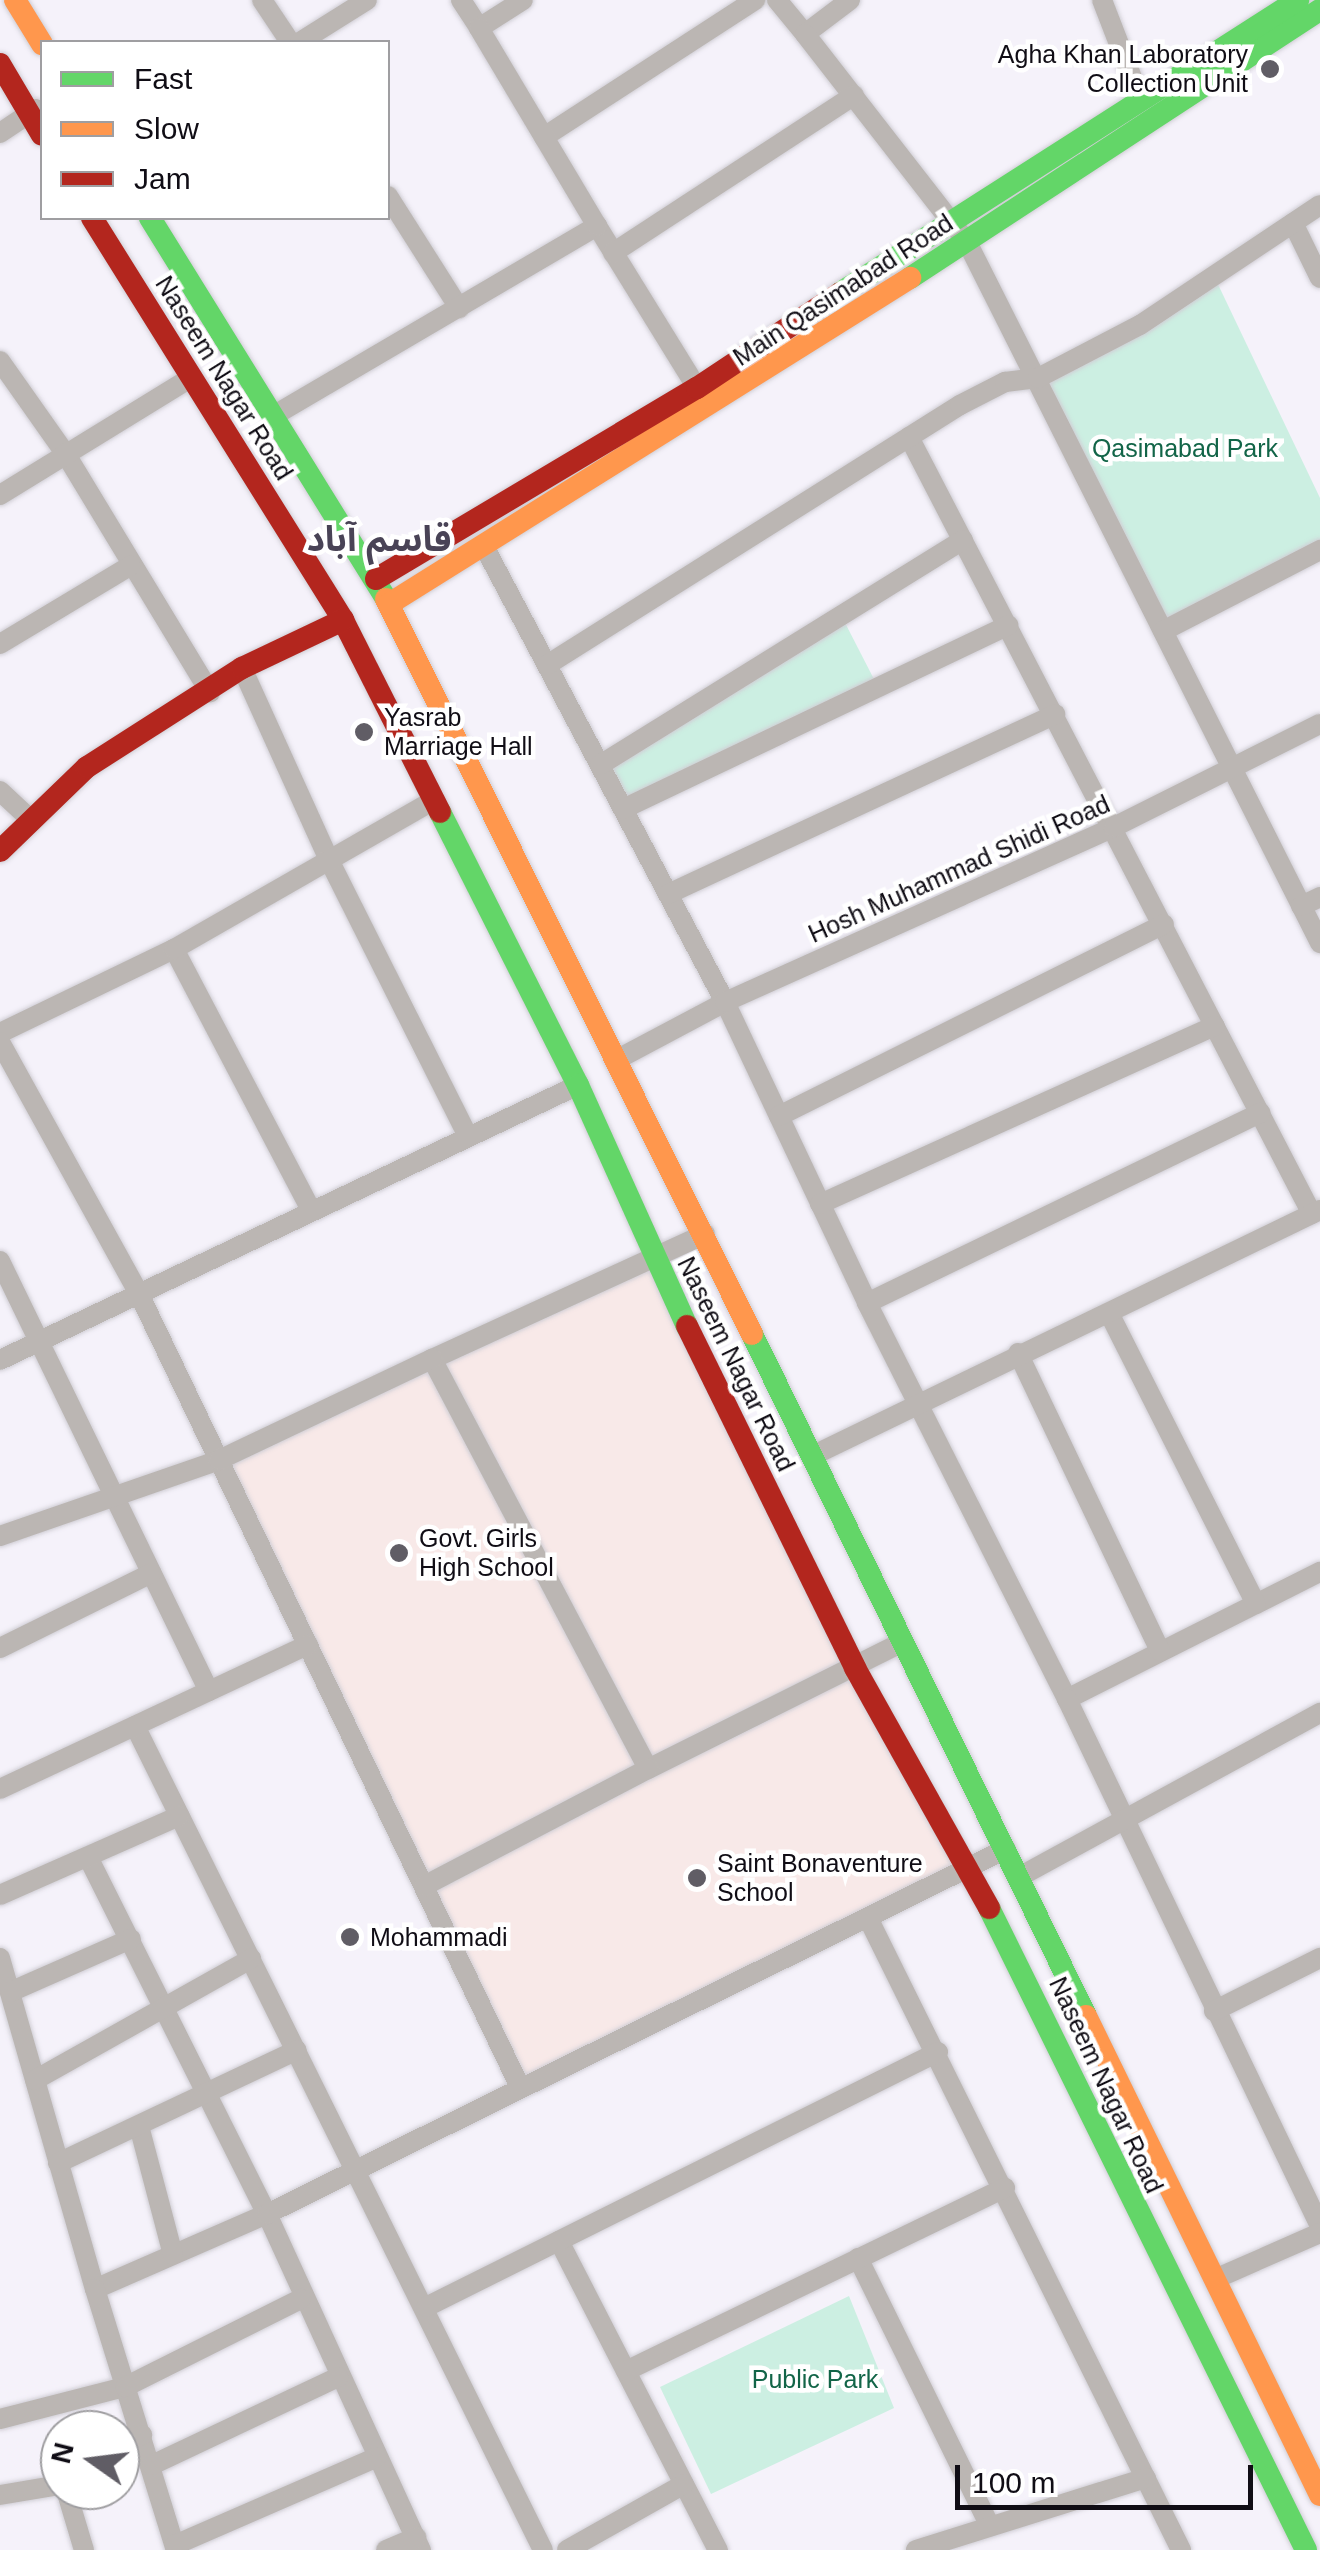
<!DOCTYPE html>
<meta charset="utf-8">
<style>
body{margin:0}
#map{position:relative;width:1320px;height:2550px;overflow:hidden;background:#f5f2fa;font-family:Arial,"Noto Sans Arabic",sans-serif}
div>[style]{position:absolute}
.education>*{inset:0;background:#f8e9e8}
.green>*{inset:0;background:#ccefe2}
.roads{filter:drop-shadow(0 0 2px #d0ced5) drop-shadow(0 0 2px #d0ced5)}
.street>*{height:20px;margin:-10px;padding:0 10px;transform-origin:10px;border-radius:10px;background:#bbb6b3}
.fast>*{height:22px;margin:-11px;padding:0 11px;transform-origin:11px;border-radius:11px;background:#63d668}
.slow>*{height:22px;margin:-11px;padding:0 11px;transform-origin:11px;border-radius:11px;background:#ff974d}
.jam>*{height:22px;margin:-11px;padding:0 11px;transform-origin:11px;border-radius:11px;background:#b3261e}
.dots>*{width:28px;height:28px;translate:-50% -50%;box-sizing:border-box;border:5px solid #fff;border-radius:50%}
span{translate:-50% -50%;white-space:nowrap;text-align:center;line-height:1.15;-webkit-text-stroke:9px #fff;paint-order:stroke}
.poi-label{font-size:25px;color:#100d15}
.right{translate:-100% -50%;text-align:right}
.left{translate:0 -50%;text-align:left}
.street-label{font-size:25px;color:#100d15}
.park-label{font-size:25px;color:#126548}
.district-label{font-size:35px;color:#494356;font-weight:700}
.legend{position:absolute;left:40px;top:40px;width:350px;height:180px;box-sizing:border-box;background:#fff;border:2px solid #9f9ea1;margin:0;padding:12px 18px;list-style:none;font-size:30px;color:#100d15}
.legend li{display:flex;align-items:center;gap:20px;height:50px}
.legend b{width:50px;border:2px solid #9f9ea1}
.north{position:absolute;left:40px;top:2410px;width:100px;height:100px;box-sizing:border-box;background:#fff;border:2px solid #9f9ea1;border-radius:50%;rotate:284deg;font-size:28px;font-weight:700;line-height:40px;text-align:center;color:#100d15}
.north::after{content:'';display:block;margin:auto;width:35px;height:45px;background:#605d65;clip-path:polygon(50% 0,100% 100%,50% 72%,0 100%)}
.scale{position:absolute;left:955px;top:2465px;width:298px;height:45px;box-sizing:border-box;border:5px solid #100d15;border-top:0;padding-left:12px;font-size:30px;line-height:35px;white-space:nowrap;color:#100d15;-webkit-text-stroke:8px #fff;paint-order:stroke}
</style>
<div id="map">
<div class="education">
<div style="clip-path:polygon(655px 1262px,970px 1870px,520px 2087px,219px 1460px)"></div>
</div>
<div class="green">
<div style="clip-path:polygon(1214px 276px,1320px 498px,1320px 550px,1163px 631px,1038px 378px)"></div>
<div style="clip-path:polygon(841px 615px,878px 687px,623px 809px,600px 765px)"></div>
<div style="clip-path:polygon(849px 2296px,894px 2408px,711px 2494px,660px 2387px)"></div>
</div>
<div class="roads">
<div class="street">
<div style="left:262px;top:0;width:50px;rotate:56.3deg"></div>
<div style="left:461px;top:0;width:33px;rotate:57deg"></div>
<div style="left:479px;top:28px;width:52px;rotate:-32.5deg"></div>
<div style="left:777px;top:0;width:44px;rotate:50.5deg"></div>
<div style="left:850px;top:0;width:56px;rotate:142.9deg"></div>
<div style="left:805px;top:34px;width:264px;rotate:52.1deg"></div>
<div style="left:967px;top:242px;width:785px;rotate:63.27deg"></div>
<div style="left:1102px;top:0;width:103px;rotate:68.9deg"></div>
<div style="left:300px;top:42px;width:79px;rotate:-32.1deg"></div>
<div style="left:0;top:133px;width:43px;rotate:-33.7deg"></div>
<div style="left:544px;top:137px;width:252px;rotate:-33deg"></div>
<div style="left:388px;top:196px;width:133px;rotate:57.6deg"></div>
<div style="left:1293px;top:223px;width:61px;rotate:63.9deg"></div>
<div style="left:597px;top:226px;width:203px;rotate:58.3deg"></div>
<div style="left:613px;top:253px;width:288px;rotate:-33.2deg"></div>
<div style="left:0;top:361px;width:113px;rotate:54.8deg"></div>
<div style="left:65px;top:453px;width:280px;rotate:58.8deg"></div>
<div style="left:273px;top:416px;width:376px;rotate:-30.4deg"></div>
<div style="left:597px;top:226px;width:230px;rotate:-120.8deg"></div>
<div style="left:909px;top:437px;width:875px;rotate:62.59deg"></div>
<div style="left:0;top:495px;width:223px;rotate:-31.6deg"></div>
<div style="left:486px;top:550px;width:511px;rotate:62.13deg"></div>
<div style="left:725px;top:1002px;width:333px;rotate:64.7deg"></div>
<div style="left:867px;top:1303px;width:444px;rotate:63.2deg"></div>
<div style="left:1067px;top:1699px;width:283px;rotate:-26.7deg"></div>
<div style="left:1163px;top:631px;width:177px;rotate:-27.3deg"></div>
<div style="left:0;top:644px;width:152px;rotate:-31deg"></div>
<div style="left:547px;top:665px;width:488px;rotate:-32.2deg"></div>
<div style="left:960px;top:405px;width:51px;rotate:-27.1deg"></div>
<div style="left:1005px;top:382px;width:33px;rotate:-7deg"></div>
<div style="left:1038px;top:378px;width:115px;rotate:-27.5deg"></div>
<div style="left:1140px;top:325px;width:216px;rotate:-33.7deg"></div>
<div style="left:242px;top:668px;width:211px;rotate:65.6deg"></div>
<div style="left:329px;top:860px;width:309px;rotate:63.3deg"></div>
<div style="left:600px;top:765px;width:427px;rotate:-31.8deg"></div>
<div style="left:0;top:791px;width:40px;rotate:43deg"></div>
<div style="left:623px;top:809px;width:427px;rotate:-25.5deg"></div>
<div style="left:668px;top:894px;width:427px;rotate:-24.9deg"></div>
<div style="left:1301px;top:906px;width:21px;rotate:-25deg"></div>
<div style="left:174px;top:949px;width:295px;rotate:62.3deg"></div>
<div style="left:0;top:1033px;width:193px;rotate:-25.8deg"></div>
<div style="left:174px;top:949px;width:297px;rotate:-29.8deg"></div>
<div style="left:0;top:1042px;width:290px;rotate:61.1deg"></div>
<div style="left:140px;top:1296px;width:878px;rotate:64.34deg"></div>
<div style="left:618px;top:1059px;width:121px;rotate:-28deg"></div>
<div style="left:725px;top:1002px;width:427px;rotate:-24.2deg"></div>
<div style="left:1114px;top:827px;width:230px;rotate:-26.6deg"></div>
<div style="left:779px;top:1116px;width:430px;rotate:-26.5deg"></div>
<div style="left:820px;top:1204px;width:433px;rotate:-24.3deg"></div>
<div style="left:705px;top:1234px;width:300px;rotate:155.4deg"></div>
<div style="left:432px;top:1359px;width:463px;rotate:62.2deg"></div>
<div style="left:648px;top:1769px;width:283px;rotate:-26.5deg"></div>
<div style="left:0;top:1261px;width:478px;rotate:64.1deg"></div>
<div style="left:867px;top:1303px;width:437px;rotate:-25.8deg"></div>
<div style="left:1109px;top:1313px;width:326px;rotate:63.2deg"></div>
<div style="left:1018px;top:1353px;width:330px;rotate:64.5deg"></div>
<div style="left:0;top:1360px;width:640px;rotate:-25.44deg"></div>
<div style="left:816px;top:1454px;width:560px;rotate:-25.83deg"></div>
<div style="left:0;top:1536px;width:232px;rotate:-19.1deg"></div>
<div style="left:219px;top:1460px;width:236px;rotate:-25.4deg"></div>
<div style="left:0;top:1648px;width:169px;rotate:-26.3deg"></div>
<div style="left:1067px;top:1699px;width:585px;rotate:64.36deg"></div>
<div style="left:135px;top:1726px;width:919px;rotate:63.66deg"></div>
<div style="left:0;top:1789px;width:340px;rotate:-25.1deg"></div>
<div style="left:88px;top:1857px;width:399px;rotate:63.4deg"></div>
<div style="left:267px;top:2214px;width:370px;rotate:65.4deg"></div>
<div style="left:1019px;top:1877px;width:343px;rotate:-28.6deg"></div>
<div style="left:424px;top:1886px;width:253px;rotate:-27.6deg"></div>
<div style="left:0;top:1895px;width:196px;rotate:-23.8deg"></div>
<div style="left:869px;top:1920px;width:703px;rotate:63.65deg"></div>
<div style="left:0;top:1958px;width:344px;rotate:74deg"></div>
<div style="left:95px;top:2289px;width:188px;rotate:-23.6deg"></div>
<div style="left:267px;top:2214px;width:824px;rotate:-26.29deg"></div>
<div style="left:10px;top:1992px;width:132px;rotate:-23.7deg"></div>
<div style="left:1214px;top:2011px;width:119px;rotate:-26.6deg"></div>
<div style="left:35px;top:2080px;width:248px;rotate:-29.3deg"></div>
<div style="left:139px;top:2126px;width:133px;rotate:75.2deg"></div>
<div style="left:58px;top:2163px;width:264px;rotate:-25.3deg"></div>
<div style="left:559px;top:2241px;width:348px;rotate:62.8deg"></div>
<div style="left:858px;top:2258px;width:297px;rotate:63.8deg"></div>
<div style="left:1215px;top:2279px;width:115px;rotate:-23.7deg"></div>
<div style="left:95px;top:2289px;width:273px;rotate:72.8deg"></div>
<div style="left:426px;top:2307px;width:572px;rotate:-26.48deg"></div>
<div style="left:626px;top:2371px;width:421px;rotate:-25.8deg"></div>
<div style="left:0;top:2419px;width:129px;rotate:-14.4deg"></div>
<div style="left:125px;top:2387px;width:197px;rotate:-26.6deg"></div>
<div style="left:120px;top:2444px;width:24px;rotate:-22deg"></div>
<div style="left:152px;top:2465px;width:206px;rotate:-25.3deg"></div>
<div style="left:66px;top:2490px;width:63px;rotate:73.3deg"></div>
<div style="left:0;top:2495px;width:61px;rotate:-9.5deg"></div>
<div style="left:175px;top:2545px;width:220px;rotate:-23.5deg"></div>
<div style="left:386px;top:2550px;width:33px;rotate:-23deg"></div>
<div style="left:567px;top:2550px;width:134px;rotate:-29.4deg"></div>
<div style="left:916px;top:2550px;width:241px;rotate:-17.4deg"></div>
</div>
<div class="fast">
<div style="left:150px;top:218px;width:448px;rotate:58.2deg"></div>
<div style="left:910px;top:278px;width:490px;rotate:-33.2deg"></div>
<div style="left:840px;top:293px;width:544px;rotate:-32.61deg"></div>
<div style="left:440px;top:812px;width:306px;rotate:63.2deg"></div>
<div style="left:578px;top:1085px;width:265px;rotate:65.7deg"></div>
<div style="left:752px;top:1334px;width:759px;rotate:63.91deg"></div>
<div style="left:989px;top:1908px;width:716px;rotate:63.72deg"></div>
</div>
<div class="slow">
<div style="left:15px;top:0;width:52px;rotate:58.5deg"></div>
<div style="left:386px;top:599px;width:821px;rotate:63.53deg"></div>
<div style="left:389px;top:604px;width:615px;rotate:-32.04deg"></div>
<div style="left:1086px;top:2016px;width:533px;rotate:63.96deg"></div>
</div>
<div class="jam">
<div style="left:0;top:64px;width:82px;rotate:59.4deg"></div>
<div style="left:92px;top:218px;width:474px;rotate:58deg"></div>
<div style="left:343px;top:620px;width:215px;rotate:63.2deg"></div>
<div style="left:376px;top:579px;width:374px;rotate:-30.8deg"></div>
<div style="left:697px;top:388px;width:172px;rotate:-33.6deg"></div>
<div style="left:0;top:851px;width:121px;rotate:-44deg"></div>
<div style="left:87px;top:767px;width:184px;rotate:-32.6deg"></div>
<div style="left:242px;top:668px;width:112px;rotate:-25.4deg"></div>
<div style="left:687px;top:1326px;width:381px;rotate:63.8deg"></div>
<div style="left:855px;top:1668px;width:275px;rotate:60.8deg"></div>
</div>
</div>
<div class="dots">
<div style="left:1270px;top:69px;background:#605d65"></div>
<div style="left:364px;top:732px;background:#605d65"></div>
<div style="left:399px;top:1553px;background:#605d65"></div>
<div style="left:697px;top:1878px;background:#605d65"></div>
<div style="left:350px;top:1937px;background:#605d65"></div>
</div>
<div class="poi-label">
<span class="right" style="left:1248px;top:69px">Agha Khan Laboratory<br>Collection Unit</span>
<span class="left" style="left:384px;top:732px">Yasrab<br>Marriage Hall</span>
<span class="left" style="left:419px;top:1553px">Govt. Girls<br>High School</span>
<span class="left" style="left:717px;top:1878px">Saint Bonaventure<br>School</span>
<span class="left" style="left:370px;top:1937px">Mohammadi</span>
</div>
<div class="street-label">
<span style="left:843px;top:290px;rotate:-33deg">Main Qasimabad Road</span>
<span style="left:224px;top:378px;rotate:58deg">Naseem Nagar Road</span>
<span style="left:959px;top:869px;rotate:-24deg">Hosh Muhammad Shidi Road</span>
<span style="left:736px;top:1364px;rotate:64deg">Naseem Nagar Road</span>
<span style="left:1106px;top:2085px;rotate:65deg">Naseem Nagar Road</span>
</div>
<div class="park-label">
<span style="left:1185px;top:448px">Qasimabad Park</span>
<span style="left:815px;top:2379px">Public Park</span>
</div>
<div class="district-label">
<span style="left:379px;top:539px">قاسم آباد</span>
</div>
<ul class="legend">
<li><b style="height:12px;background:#63d668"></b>Fast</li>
<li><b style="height:12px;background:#ff974d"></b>Slow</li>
<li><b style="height:12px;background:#b3261e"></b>Jam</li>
</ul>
<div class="north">N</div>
<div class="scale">100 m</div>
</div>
